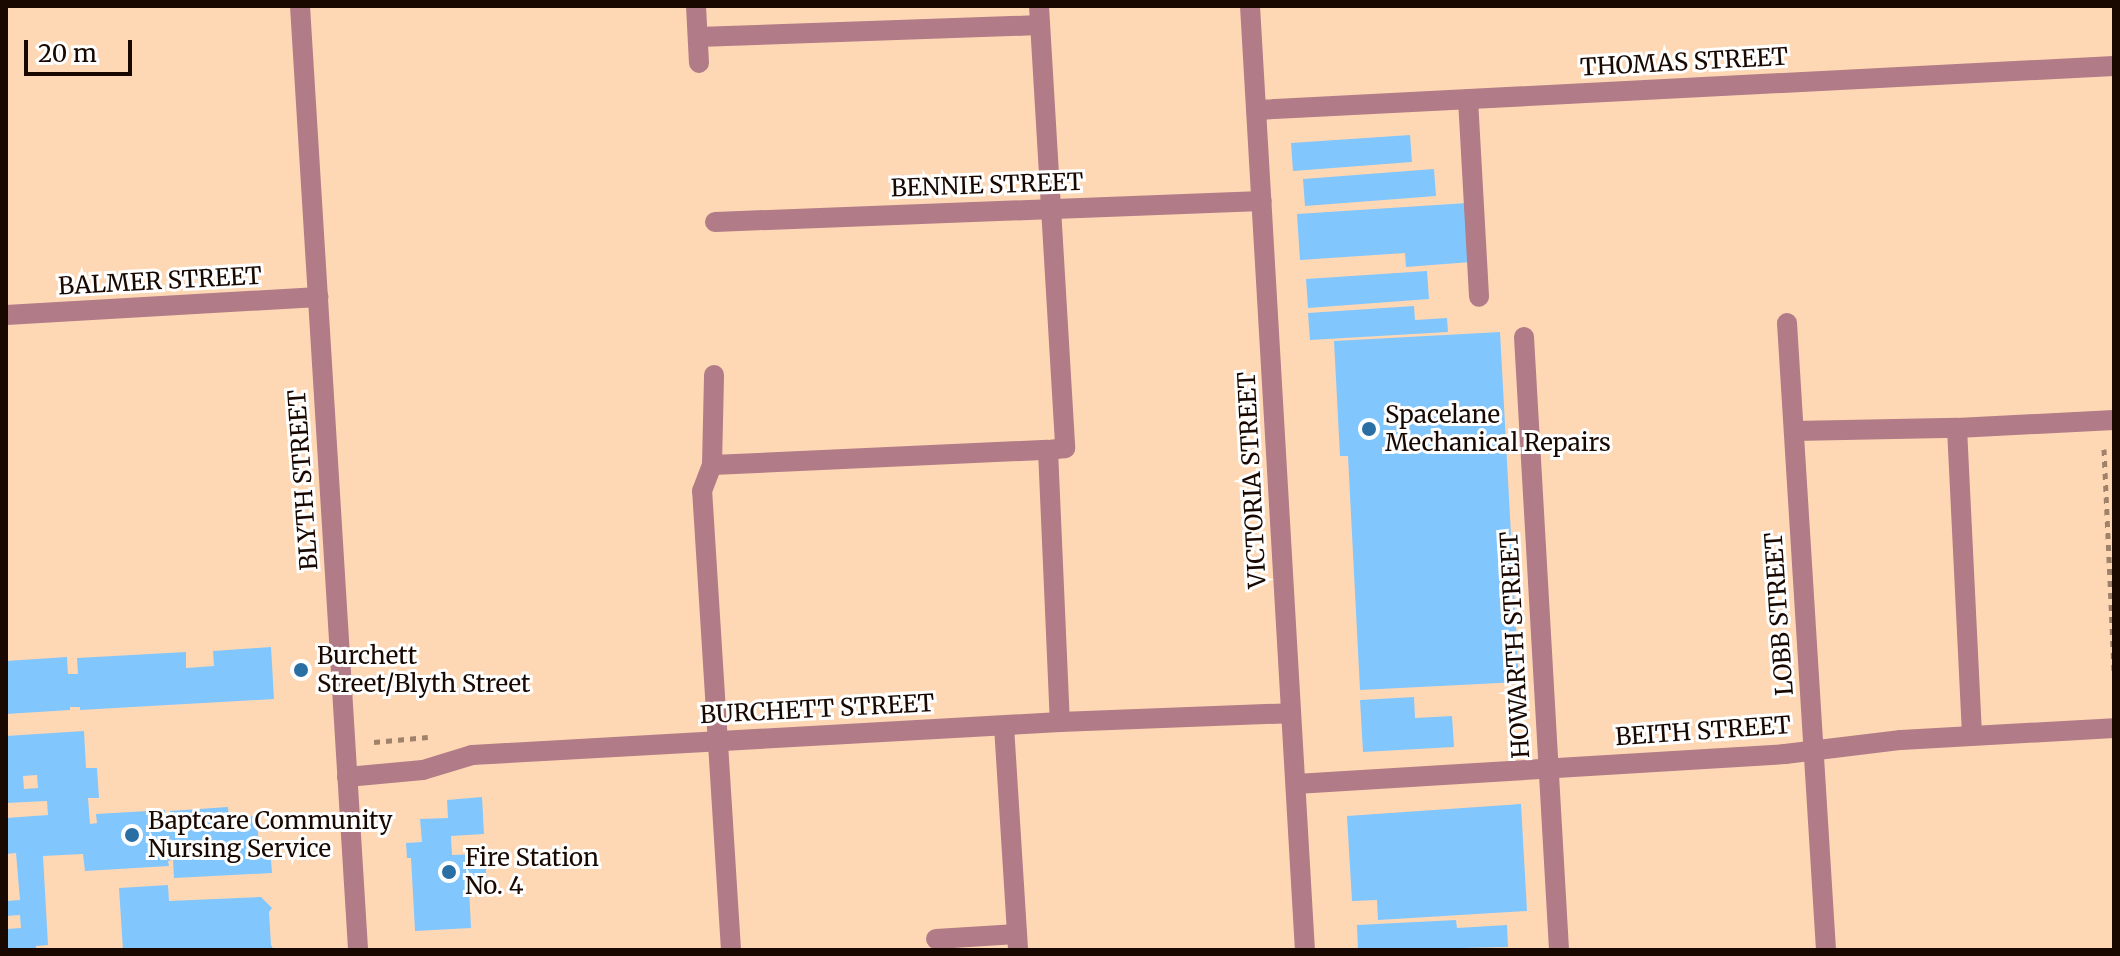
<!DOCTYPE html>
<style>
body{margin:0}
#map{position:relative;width:2120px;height:956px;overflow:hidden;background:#fed8b4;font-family:Merriweather,serif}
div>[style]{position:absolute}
.building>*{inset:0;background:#82c6fe}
.path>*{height:5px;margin-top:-2.5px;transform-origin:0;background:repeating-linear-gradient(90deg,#9f8269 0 6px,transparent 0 12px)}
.minor>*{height:20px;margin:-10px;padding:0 10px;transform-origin:10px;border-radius:10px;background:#b17b87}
.dots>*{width:22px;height:22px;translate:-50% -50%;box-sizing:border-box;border:4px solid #fff;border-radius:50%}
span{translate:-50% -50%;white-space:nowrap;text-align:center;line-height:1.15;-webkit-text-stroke:6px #fff;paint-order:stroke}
.street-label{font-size:24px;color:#180800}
.poi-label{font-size:24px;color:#180800}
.left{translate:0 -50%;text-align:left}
.frame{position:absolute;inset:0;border:8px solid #180800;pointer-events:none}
.scale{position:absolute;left:24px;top:40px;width:108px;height:36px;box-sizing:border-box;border:4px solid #180800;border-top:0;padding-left:10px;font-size:24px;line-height:28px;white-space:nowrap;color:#180800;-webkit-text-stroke:6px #fff;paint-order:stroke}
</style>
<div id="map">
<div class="building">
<div style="clip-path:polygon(1410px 135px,1412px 162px,1293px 171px,1291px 143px)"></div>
<div style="clip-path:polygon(1434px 169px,1436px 196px,1305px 206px,1303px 179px)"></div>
<div style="clip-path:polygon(1467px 203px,1471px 262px,1406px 267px,1405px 253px,1300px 260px,1297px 214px)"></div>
<div style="clip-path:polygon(1427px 271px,1429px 299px,1308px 308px,1306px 279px)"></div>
<div style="clip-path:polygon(1414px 306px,1415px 320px,1447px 318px,1448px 332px,1310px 340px,1308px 313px)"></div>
<div style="clip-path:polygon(1500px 332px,1519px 682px,1360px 690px,1348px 456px,1340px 456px,1334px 341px)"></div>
<div style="clip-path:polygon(271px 647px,274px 699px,80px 710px,80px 707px,70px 707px,70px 710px,6px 714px,6px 661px,67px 657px,68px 674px,78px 674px,77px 658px,186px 652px,186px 668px,214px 666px,213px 651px)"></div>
<div style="clip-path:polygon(1414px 697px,1415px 718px,1452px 716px,1454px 747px,1363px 752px,1360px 700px)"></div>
<div style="clip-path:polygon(evenodd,84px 731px,86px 768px,97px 768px,99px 798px,88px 798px,90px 824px,97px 823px,96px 814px,165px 810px,165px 815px,170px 815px,170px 811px,228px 807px,229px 818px,257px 816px,259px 847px,270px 846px,272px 873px,174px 878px,173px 860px,168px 861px,169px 866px,85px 871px,83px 854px,43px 856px,48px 945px,36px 946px,36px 950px,6px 950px,6px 929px,21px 928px,20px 915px,6px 916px,6px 901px,20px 900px,16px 853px,6px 854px,6px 818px,48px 815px,47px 801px,6px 803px,6px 736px,84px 731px,37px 775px,38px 788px,24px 789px,23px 776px,37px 775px)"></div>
<div style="clip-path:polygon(482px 797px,484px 834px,451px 836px,452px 855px,485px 854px,487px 887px,469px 888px,471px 928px,415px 931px,411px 858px,407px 858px,406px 843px,422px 842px,420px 819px,448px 818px,447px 800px)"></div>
<div style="clip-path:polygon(1521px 804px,1527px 911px,1378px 920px,1377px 900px,1352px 901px,1347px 816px)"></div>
<div style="clip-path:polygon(168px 885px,169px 901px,261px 897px,272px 908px,269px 912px,271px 945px,274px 950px,123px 950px,119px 888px)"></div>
<div style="clip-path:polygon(1456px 920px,1457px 928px,1507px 925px,1508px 947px,1358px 950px,1357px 925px)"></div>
</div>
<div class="path">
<div style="left:2104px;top:449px;width:223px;rotate:87.4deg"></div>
<div style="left:374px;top:742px;width:54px;rotate:-5.3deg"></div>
</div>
<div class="minor">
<div style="left:300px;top:6px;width:946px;rotate:86.48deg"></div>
<div style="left:696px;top:6px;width:57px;rotate:87deg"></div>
<div style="left:1039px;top:6px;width:443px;rotate:86.6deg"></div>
<div style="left:1065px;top:448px;width:17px;rotate:173deg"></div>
<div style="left:1250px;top:6px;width:946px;rotate:86.67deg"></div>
<div style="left:698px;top:37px;width:342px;rotate:-2deg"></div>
<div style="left:1468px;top:99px;width:198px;rotate:86.8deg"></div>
<div style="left:1256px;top:110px;width:859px;rotate:-2.94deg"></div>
<div style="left:715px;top:222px;width:547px;rotate:-2.2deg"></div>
<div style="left:6px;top:315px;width:313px;rotate:-3.3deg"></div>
<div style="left:1787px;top:323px;width:628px;rotate:86.44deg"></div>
<div style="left:1524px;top:337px;width:614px;rotate:86.73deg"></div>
<div style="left:1957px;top:428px;width:308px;rotate:87.2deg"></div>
<div style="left:1794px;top:431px;width:163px;rotate:-1.1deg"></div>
<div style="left:1957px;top:428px;width:157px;rotate:-2.9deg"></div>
<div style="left:712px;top:465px;width:90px;rotate:-88.7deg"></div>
<div style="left:1004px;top:726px;width:224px;rotate:86.4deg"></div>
<div style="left:347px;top:777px;width:76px;rotate:-5.3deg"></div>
<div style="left:423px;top:770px;width:51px;rotate:-17deg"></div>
<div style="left:472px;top:755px;width:589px;rotate:-3.21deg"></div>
<div style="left:1060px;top:722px;width:231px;rotate:-2.2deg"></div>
<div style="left:1296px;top:784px;width:490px;rotate:-3.5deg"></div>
<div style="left:1785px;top:754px;width:117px;rotate:-6.9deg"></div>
<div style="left:1901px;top:740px;width:213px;rotate:-3.2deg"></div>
<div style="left:936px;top:939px;width:81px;rotate:-3.5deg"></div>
<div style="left:731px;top:950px;width:460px;rotate:-93.6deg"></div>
<div style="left:702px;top:491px;width:28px;rotate:-69deg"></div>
<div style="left:712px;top:465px;width:336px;rotate:-2.6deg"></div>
<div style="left:1048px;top:450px;width:272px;rotate:87.5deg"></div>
</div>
<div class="dots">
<div style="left:1369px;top:429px;background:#296fa4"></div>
<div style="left:301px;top:670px;background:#296fa4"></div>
<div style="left:132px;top:835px;background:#296fa4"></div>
<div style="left:449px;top:872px;background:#296fa4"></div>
</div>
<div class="street-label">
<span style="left:1684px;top:62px;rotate:-3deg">THOMAS STREET</span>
<span style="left:987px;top:185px;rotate:-2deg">BENNIE STREET</span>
<span style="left:160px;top:281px;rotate:-3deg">BALMER STREET</span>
<span style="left:303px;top:480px;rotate:-94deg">BLYTH STREET</span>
<span style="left:1252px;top:480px;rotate:-93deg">VICTORIA STREET</span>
<span style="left:1779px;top:614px;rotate:-94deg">LOBB STREET</span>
<span style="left:1515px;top:645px;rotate:-93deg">HOWARTH STREET</span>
<span style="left:817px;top:709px;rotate:-3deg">BURCHETT STREET</span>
<span style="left:1703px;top:731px;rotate:-4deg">BEITH STREET</span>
</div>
<div class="poi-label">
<span class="left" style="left:1385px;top:429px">Spacelane<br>Mechanical Repairs</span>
<span class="left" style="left:317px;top:670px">Burchett<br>Street/Blyth Street</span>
<span class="left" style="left:148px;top:835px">Baptcare Community<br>Nursing Service</span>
<span class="left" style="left:465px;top:872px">Fire Station<br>No. 4</span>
</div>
<div class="frame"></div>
<div class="scale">20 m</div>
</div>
